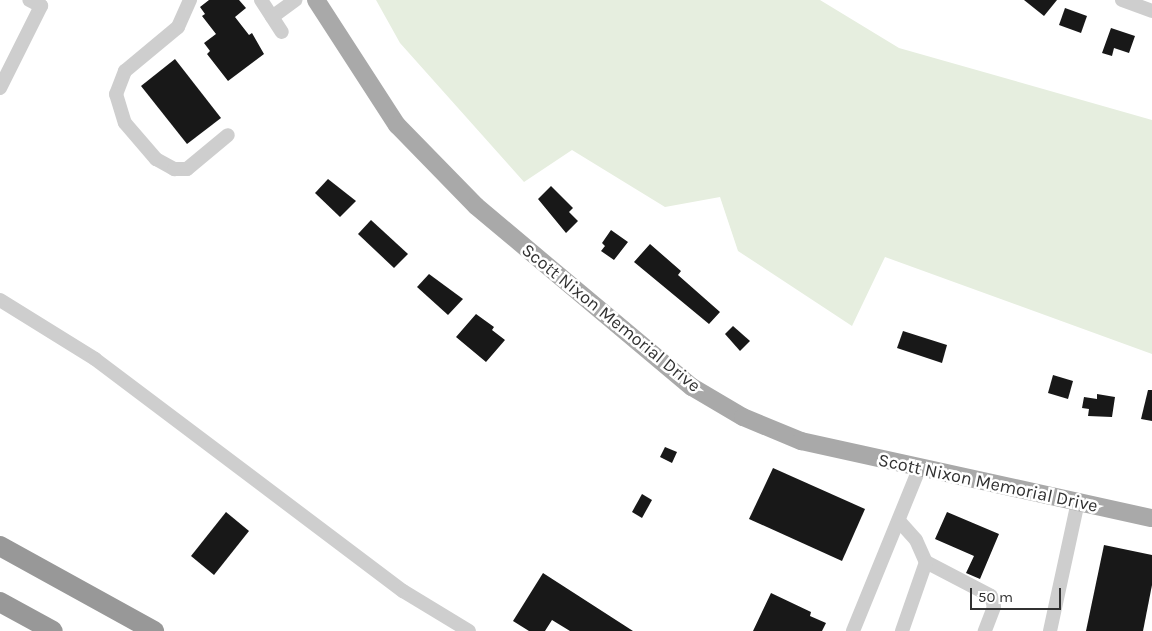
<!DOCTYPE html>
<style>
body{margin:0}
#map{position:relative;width:1152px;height:631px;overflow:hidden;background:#fff;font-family:Karla,sans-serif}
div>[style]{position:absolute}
.green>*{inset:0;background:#e6eedf}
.building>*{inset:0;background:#181818}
.minor>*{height:14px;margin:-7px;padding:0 7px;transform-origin:7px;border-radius:7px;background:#cecece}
.major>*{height:18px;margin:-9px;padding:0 9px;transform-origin:9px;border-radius:9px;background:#a9a9a9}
.highway>*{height:20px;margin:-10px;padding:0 10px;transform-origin:10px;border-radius:10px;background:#989898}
span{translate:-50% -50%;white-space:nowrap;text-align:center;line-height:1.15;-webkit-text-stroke:5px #fff;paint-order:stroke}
.street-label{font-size:18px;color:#313131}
.scale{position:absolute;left:970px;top:588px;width:91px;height:22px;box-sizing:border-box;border:2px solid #313131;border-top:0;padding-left:6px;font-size:15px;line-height:18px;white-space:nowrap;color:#313131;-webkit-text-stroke:4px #fff;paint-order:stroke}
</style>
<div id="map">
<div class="green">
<div style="clip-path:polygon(376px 0,820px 0,899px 48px,1152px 120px,1152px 354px,885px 257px,852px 326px,738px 251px,720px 197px,665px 207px,572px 150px,524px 182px,400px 43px)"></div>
</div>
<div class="building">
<div style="clip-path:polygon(209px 0,239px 0,246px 8px,235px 17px,249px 35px,252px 33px,264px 54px,228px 81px,207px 54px,210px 51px,204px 43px,216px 34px,202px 16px,205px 14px,200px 7px)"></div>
<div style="clip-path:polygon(1024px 0,1057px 0,1044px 16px)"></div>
<div style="clip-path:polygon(1065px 8px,1087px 16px,1081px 33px,1059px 25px)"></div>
<div style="clip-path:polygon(1111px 28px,1135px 36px,1129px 53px,1114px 48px,1112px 56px,1102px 53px)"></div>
<div style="clip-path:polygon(175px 59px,221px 118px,187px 144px,141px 86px)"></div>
<div style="clip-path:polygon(328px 179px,356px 201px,340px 217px,315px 193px)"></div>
<div style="clip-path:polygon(551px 186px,573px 208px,569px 212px,578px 221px,566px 233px,538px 199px)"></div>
<div style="clip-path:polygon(371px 220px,408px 254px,394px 268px,358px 234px)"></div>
<div style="clip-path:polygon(611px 230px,628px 242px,614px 260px,601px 251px,605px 246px,602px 243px)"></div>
<div style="clip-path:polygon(650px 244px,681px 271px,678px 275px,720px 312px,709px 324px,634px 262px)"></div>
<div style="clip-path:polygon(429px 274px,463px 299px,448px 315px,417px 287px)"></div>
<div style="clip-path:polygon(476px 314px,494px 327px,492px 330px,505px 340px,486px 362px,456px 337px)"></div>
<div style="clip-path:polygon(733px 326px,750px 341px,740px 351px,725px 334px)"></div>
<div style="clip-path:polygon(903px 331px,947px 345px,942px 363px,897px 348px)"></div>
<div style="clip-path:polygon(1053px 375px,1073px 381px,1068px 399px,1048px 393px)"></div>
<div style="clip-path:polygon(1148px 390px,1152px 390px,1152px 421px,1141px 419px)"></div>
<div style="clip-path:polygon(1097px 394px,1115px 397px,1112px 417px,1088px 416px,1089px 409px,1082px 408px,1084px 397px,1097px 399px)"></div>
<div style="clip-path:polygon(665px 447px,677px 452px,672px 463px,660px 457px)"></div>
<div style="clip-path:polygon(773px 468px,865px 509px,842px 561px,749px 519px)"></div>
<div style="clip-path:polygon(642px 494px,652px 500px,642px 518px,632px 512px)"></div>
<div style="clip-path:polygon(226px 512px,249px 531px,214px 575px,191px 556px)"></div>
<div style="clip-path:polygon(947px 512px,999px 534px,980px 579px,966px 573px,974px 556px,935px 539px)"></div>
<div style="clip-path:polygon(1104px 545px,1152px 555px,1152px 585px,1143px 631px,1086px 631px)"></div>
<div style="clip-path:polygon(543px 573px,633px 631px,570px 631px,552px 620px,545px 631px,529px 631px,513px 621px)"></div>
<div style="clip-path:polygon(771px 593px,811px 612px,810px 616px,826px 623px,822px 631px,753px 631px)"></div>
</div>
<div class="minor">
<div style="left:190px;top:0;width:30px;rotate:114deg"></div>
<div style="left:178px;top:27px;width:69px;rotate:140.3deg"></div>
<div style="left:125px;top:71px;width:25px;rotate:111deg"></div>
<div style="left:116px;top:94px;width:30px;rotate:73deg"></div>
<div style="left:125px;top:123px;width:48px;rotate:49.3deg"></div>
<div style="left:156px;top:159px;width:21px;rotate:29deg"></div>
<div style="left:174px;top:169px;width:13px"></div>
<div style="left:187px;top:169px;width:53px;rotate:-39.7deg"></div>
<div style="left:261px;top:0;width:38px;rotate:57deg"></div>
<div style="left:1122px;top:0;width:32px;rotate:20deg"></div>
<div style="left:272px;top:17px;width:29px;rotate:-36deg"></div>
<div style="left:0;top:88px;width:92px;rotate:-63.4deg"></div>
<div style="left:41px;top:6px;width:13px;rotate:-153deg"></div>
<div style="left:0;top:300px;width:112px;rotate:31.8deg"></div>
<div style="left:95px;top:359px;width:386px;rotate:37deg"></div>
<div style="left:403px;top:591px;width:77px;rotate:31.2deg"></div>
<div style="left:899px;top:521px;width:25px;rotate:48deg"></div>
<div style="left:916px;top:540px;width:24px;rotate:66deg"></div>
<div style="left:926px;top:562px;width:73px;rotate:27.6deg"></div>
<div style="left:991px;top:596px;width:11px;rotate:75deg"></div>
<div style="left:994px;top:607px;width:26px;rotate:111deg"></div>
<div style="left:853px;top:631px;width:175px;rotate:-67.8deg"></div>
<div style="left:902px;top:631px;width:73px;rotate:-70.8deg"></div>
<div style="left:1050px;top:631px;width:132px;rotate:-77.8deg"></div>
</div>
<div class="major">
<div style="left:316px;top:0;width:149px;rotate:57.1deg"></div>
<div style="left:397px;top:125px;width:113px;rotate:45.7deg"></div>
<div style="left:476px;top:206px;width:282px;rotate:40deg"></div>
<div style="left:692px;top:387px;width:59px;rotate:30.5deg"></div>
<div style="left:743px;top:417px;width:63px;rotate:22.5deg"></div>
<div style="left:801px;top:441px;width:359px;rotate:12.4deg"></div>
</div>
<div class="highway">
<div style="left:0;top:546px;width:176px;rotate:28.9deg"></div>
<div style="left:0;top:602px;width:60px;rotate:28.7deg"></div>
</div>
<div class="street-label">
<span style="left:611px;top:318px;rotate:39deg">Scott Nixon Memorial Drive</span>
<span style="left:988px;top:483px;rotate:12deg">Scott Nixon Memorial Drive</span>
</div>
<div class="scale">50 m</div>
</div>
